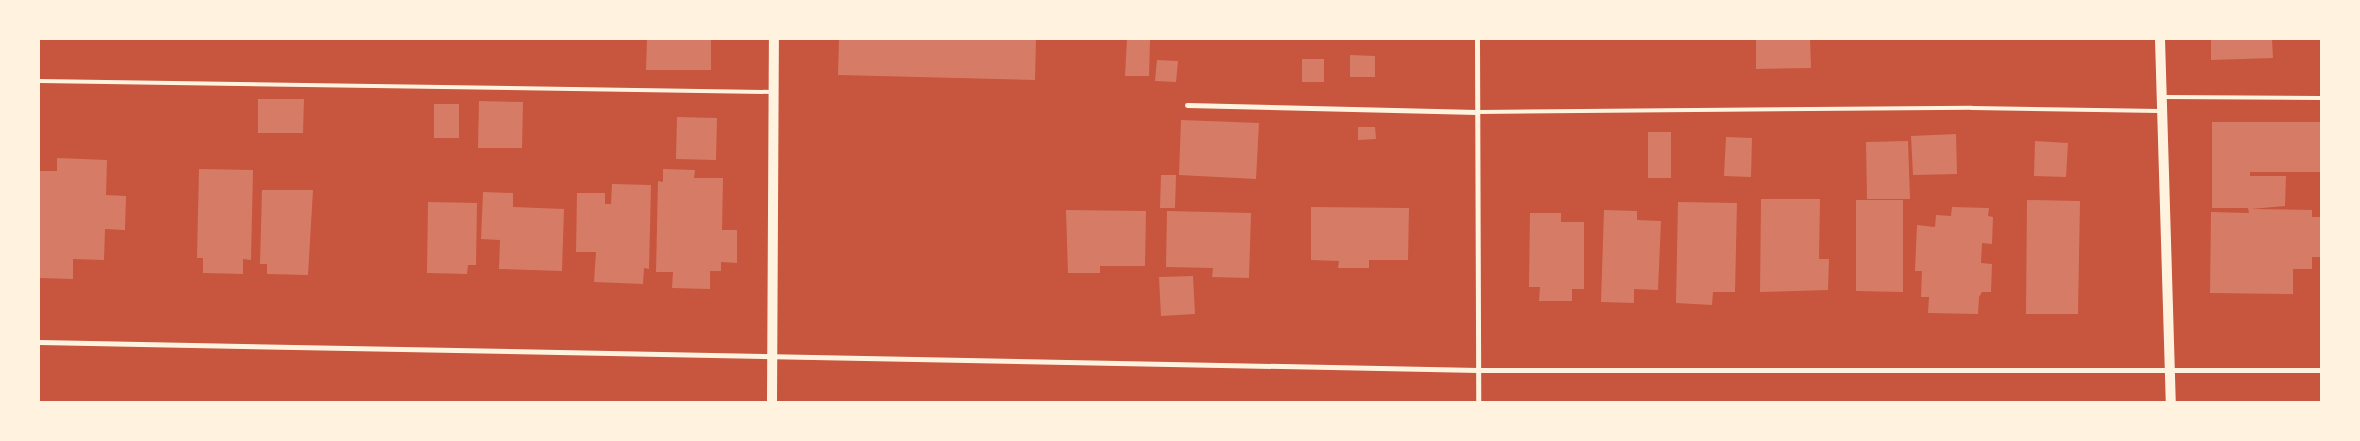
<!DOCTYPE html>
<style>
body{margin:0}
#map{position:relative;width:2360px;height:441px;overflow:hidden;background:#c8553d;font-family:"Roboto Condensed",sans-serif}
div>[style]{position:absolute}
.building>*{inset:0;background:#d67c66}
.service>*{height:4px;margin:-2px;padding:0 2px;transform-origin:2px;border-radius:2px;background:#fff3e0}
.minor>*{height:5px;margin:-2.5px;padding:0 2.5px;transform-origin:2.5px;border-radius:2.5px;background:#fff3e0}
.secondary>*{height:10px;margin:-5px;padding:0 5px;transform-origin:5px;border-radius:5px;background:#fff3e0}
span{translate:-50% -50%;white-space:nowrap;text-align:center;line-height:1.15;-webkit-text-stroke:4px #fff3e0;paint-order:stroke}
.frame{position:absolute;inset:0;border:40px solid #fff3e0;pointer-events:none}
</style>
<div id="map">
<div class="building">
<div style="clip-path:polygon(647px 39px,711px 39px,711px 70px,646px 70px)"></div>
<div style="clip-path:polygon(839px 39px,1036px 39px,1035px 80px,838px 75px)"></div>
<div style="clip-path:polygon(1127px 39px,1150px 40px,1149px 76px,1125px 76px)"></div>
<div style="clip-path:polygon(1756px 39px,1810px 39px,1811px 68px,1756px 69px)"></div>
<div style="clip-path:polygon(2211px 39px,2272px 39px,2273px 58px,2211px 60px)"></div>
<div style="clip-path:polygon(1350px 55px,1375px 56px,1375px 77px,1350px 77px)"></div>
<div style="clip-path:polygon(1302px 59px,1324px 59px,1324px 82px,1302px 82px)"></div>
<div style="clip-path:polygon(1157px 60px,1178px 61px,1176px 82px,1155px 81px)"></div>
<div style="clip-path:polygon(258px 99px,304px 99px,303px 133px,258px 133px)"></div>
<div style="clip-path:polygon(479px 101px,523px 102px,522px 148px,478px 148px)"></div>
<div style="clip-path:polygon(434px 104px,459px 104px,459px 138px,434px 138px)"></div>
<div style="clip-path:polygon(677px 117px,717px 118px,716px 160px,676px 159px)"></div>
<div style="clip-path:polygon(1181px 120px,1259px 123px,1256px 179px,1179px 175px)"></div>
<div style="clip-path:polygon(2212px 122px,2321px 122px,2321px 172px,2250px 172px,2250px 176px,2286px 176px,2285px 206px,2251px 209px,2312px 210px,2312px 217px,2320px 217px,2320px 257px,2312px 257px,2312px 269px,2293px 269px,2293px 294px,2210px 293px,2211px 212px,2249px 213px,2248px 208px,2212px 208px)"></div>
<div style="clip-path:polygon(1358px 127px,1375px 127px,1376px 139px,1358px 140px)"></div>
<div style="clip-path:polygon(1648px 132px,1671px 132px,1671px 178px,1648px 178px)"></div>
<div style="clip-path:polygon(1956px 134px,1957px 174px,1913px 175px,1911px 136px)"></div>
<div style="clip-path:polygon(1726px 137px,1752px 138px,1751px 177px,1724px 176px)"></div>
<div style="clip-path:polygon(1908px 141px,1910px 199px,1867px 199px,1866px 142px)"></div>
<div style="clip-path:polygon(2035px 141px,2068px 143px,2066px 177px,2034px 176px)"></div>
<div style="clip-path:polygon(57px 158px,107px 160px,106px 195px,126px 196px,125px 230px,105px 229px,104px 260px,73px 259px,73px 279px,39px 278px,39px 171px,57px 171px)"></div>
<div style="clip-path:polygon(199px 169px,253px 170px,251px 260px,243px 259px,243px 274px,203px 273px,203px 258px,197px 258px)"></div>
<div style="clip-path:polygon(663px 169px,695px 170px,694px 178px,723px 178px,722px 230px,737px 230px,737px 263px,721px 262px,721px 271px,710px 271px,710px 289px,672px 288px,673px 272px,656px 272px,658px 181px,663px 182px)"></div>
<div style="clip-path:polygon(1161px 175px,1176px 175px,1175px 208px,1160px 208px)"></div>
<div style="clip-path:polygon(612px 184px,651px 185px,649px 269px,644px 268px,643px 284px,594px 282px,596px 252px,576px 252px,577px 193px,605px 193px,605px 204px,611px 204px)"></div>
<div style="clip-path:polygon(262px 190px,313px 190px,308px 275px,267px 274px,267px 264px,260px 264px)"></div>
<div style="clip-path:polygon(483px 192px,513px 193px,513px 207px,564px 209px,562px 271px,499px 269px,500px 240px,481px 239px)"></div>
<div style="clip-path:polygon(1761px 199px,1820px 199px,1819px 259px,1829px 259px,1828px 290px,1760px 292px)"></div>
<div style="clip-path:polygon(1856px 200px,1903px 200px,1903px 292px,1856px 291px)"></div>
<div style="clip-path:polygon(2027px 200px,2080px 201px,2078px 314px,2026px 314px)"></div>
<div style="clip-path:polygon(428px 202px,477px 203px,476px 265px,468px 265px,467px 274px,427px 273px)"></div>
<div style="clip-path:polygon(1678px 202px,1737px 203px,1735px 292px,1713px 292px,1712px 305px,1676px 303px)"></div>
<div style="clip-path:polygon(1311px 207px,1409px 208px,1408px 260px,1369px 260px,1369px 268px,1338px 268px,1339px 261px,1311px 260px)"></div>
<div style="clip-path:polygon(1952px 207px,1989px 208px,1988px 216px,1993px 217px,1992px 244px,1982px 243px,1981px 263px,1992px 264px,1991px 292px,1982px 292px,1979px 297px,1978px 314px,1928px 313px,1929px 297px,1921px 297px,1922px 271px,1915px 271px,1917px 225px,1935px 227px,1936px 215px,1951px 216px)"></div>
<div style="clip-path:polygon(1066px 210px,1146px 211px,1145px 266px,1100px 266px,1100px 273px,1068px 273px)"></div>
<div style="clip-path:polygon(1604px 210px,1637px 211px,1637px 220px,1661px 221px,1658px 290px,1634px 289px,1634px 303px,1601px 302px)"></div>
<div style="clip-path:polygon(1167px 211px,1251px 213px,1249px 278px,1212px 277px,1213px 268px,1166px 267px)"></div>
<div style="clip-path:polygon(1530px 213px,1561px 213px,1561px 222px,1584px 222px,1584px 289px,1572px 289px,1572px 301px,1539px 301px,1540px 287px,1529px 287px)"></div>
<div style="clip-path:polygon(1193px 276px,1195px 314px,1161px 316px,1159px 277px)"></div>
</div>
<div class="service">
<div style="left:39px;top:81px;width:735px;rotate:0.86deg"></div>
<div style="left:2164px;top:97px;width:157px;rotate:0.4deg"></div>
<div style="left:1477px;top:112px;width:495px;rotate:-0.5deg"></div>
<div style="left:1972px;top:108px;width:188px;rotate:0.9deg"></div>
</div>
<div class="minor">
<div style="left:1477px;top:39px;width:363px;rotate:89.8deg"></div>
<div style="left:1187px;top:105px;width:290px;rotate:1.4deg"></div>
<div style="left:39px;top:342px;width:1439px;rotate:1.11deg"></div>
<div style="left:1478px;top:370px;width:843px"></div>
</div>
<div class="secondary">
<div style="left:2160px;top:39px;width:363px;rotate:88.3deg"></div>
<div style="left:772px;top:402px;width:363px;rotate:-89.7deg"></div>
</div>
<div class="frame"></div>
</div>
